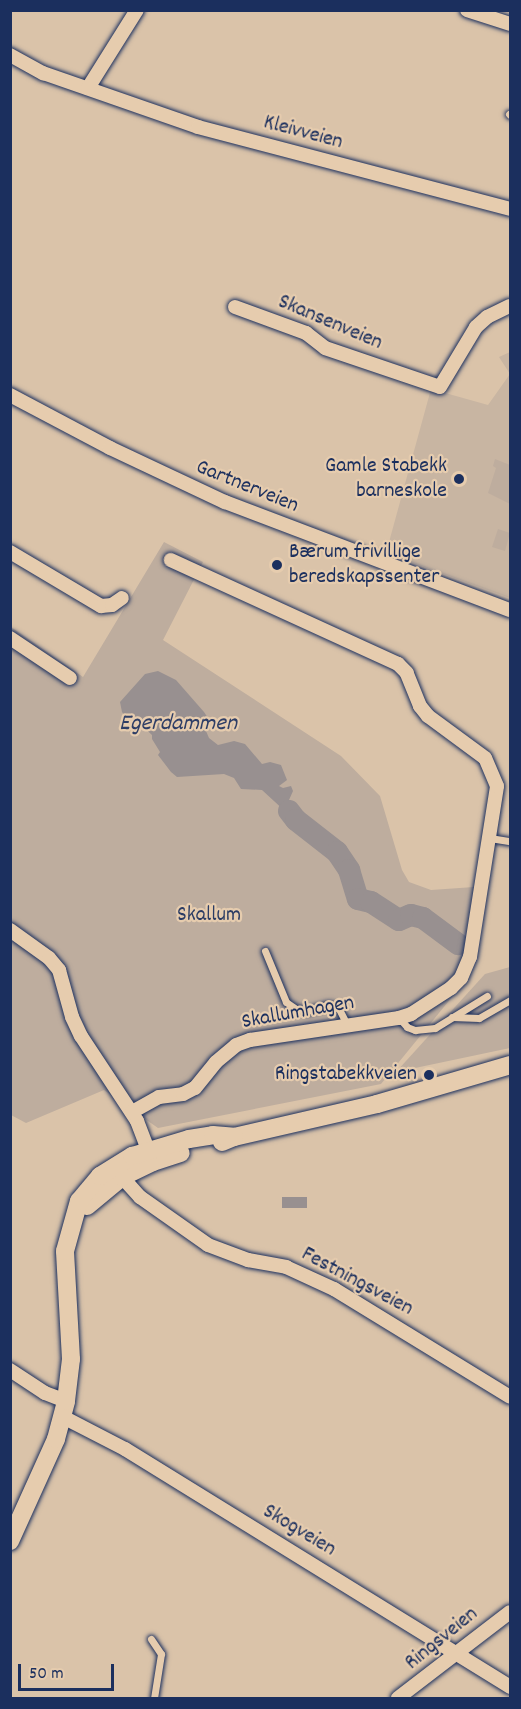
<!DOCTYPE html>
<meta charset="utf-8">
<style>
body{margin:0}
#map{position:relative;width:521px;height:1709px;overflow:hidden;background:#dac3a9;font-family:Dekko,sans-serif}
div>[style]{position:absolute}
.built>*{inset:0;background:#c8b5a2}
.green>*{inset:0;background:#bead9e}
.water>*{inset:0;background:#989090}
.river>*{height:22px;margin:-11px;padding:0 11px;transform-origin:11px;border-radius:11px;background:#989090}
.roads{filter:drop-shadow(0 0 2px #1b2f5e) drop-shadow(0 0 2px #1b2f5e)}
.service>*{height:7px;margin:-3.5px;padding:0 3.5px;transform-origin:3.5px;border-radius:3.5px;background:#e6ccae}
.minor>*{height:14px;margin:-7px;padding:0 7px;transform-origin:7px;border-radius:7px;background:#e6ccae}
.secondary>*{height:18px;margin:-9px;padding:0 9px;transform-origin:9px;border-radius:9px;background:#e6ccae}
.dots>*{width:16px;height:16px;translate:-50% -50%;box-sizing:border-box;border:3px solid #e6ccae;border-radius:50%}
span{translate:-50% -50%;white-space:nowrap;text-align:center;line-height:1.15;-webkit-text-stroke:4.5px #e6ccae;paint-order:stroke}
.street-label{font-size:22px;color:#1b2f5e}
.poi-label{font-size:22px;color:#1b2f5e}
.right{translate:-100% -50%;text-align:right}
.left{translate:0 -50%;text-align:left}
.park-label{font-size:22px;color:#2b3c64}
.water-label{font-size:24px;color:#2e3e66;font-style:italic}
.frame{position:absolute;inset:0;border:12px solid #1b2f5e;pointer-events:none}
.scale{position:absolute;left:18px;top:1664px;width:96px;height:27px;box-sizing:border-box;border:3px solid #1b2f5e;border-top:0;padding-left:8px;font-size:18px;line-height:21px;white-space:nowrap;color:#1b2f5e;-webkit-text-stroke:4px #e6ccae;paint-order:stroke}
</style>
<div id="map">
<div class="built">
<div style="clip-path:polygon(510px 352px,510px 598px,386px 553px,431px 389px,488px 405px,510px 374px,499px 357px)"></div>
</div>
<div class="green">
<div style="clip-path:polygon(495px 459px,510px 465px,510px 504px,488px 493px,496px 468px,493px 466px)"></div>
<div style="clip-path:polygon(498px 529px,510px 533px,505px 551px,492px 547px)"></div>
<div style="clip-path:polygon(164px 542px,203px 562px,163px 640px,341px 756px,380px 796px,402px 870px,409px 882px,431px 890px,474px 887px,465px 954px,470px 975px,381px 1084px,158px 1128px,104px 1090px,26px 1123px,11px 1115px,11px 627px,83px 677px)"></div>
<div style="clip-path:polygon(510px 967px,510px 1048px,396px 1072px,485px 974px)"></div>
</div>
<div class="water">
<div style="clip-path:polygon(158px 671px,176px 680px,204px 712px,208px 718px,206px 731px,209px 738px,218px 745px,234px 741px,245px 744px,262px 764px,270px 762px,281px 765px,287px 780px,279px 786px,283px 788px,291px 786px,293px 791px,289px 800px,291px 809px,287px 813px,262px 790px,241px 789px,234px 778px,224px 774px,177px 777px,171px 772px,158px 755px,160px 752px,152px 739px,152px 735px,138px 722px,129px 721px,122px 712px,120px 702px,145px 674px)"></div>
<div style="clip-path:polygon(282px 1197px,307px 1197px,307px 1208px,282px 1208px)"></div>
</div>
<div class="river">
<div style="left:289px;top:811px;width:11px;rotate:52deg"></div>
<div style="left:296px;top:820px;width:52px;rotate:38deg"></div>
<div style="left:337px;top:852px;width:22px;rotate:56deg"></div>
<div style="left:349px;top:870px;width:30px;rotate:73deg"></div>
<div style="left:358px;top:899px;width:13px;rotate:13deg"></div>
<div style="left:371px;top:902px;width:33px;rotate:33deg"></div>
<div style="left:399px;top:920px;width:13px;rotate:-23deg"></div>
<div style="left:411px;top:915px;width:12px;rotate:14deg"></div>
<div style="left:423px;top:918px;width:44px;rotate:36.6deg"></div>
</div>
<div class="roads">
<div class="service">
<div style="left:509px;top:114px;width:1px;rotate:45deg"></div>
<div style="left:490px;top:838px;width:20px;rotate:9deg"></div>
<div style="left:265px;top:951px;width:55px;rotate:67.6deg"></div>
<div style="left:286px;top:1002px;width:12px;rotate:35deg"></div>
<div style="left:296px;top:1009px;width:11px;rotate:10deg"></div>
<div style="left:307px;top:1011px;width:22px;rotate:-16deg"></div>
<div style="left:328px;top:1005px;width:10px;rotate:11deg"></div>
<div style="left:338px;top:1007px;width:20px;rotate:63deg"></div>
<div style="left:452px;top:1017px;width:27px;rotate:2deg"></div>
<div style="left:479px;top:1018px;width:36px;rotate:-30deg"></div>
<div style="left:399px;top:1018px;width:12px;rotate:48deg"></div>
<div style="left:407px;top:1027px;width:9px;rotate:21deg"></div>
<div style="left:415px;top:1030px;width:20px;rotate:-6deg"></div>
<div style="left:435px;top:1028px;width:61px;rotate:-31.6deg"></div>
<div style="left:151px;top:1639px;width:18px;rotate:56deg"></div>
<div style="left:161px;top:1654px;width:45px;rotate:99deg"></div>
</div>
<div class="minor">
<div style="left:467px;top:10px;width:45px;rotate:18deg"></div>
<div style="left:10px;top:55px;width:38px;rotate:29deg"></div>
<div style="left:43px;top:73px;width:164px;rotate:19.2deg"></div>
<div style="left:198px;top:127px;width:323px;rotate:14.7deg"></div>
<div style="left:88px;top:88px;width:92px;rotate:-57.9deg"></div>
<div style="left:235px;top:307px;width:76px;rotate:20.1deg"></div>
<div style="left:306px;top:333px;width:24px;rotate:38deg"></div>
<div style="left:325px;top:348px;width:121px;rotate:18.7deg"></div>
<div style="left:440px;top:387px;width:70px;rotate:-59deg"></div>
<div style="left:476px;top:327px;width:15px;rotate:-42deg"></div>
<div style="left:487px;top:317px;width:25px;rotate:-26deg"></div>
<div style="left:10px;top:395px;width:113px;rotate:27.9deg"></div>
<div style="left:110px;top:448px;width:127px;rotate:25.2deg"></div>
<div style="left:225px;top:502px;width:305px;rotate:20.8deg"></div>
<div style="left:10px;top:552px;width:106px;rotate:30.7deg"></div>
<div style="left:101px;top:606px;width:11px;rotate:-5deg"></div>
<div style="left:112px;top:605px;width:12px;rotate:-35deg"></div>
<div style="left:10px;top:638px;width:72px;rotate:33.7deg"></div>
<div style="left:10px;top:930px;width:48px;rotate:35.7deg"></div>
<div style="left:49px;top:958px;width:16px;rotate:50deg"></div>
<div style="left:59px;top:970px;width:49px;rotate:74.5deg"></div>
<div style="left:72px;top:1017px;width:21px;rotate:65deg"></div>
<div style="left:81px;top:1036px;width:102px;rotate:56.6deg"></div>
<div style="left:137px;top:1121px;width:42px;rotate:69deg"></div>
<div style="left:132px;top:1112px;width:31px;rotate:-29deg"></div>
<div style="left:159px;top:1097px;width:24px;rotate:-7deg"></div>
<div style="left:183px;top:1094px;width:13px;rotate:-27deg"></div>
<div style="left:195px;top:1088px;width:33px;rotate:-51deg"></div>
<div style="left:216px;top:1062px;width:26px;rotate:-40deg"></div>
<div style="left:236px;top:1045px;width:15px;rotate:-20deg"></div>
<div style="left:250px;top:1040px;width:151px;rotate:-8.4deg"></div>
<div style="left:399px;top:1018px;width:13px;rotate:-18deg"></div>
<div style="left:411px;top:1014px;width:48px;rotate:-33deg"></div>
<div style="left:451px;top:988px;width:14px;rotate:-45deg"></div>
<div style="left:461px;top:978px;width:23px;rotate:-67deg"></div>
<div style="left:470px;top:957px;width:173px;rotate:-81deg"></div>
<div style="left:497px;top:786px;width:30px;rotate:-113deg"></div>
<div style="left:485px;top:758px;width:71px;rotate:-143.6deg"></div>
<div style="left:428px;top:716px;width:13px;rotate:-129deg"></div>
<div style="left:420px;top:706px;width:35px;rotate:-112deg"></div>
<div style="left:407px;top:673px;width:13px;rotate:-135deg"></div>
<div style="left:398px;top:664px;width:250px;rotate:-155.4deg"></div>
<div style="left:122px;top:1177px;width:27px;rotate:48deg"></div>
<div style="left:140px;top:1197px;width:83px;rotate:35.2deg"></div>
<div style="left:208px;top:1245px;width:43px;rotate:20.6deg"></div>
<div style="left:248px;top:1260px;width:39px;rotate:10deg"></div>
<div style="left:286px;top:1267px;width:53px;rotate:24.6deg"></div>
<div style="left:334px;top:1289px;width:206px;rotate:31.5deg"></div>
<div style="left:10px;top:1370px;width:42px;rotate:33.3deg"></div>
<div style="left:45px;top:1393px;width:22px;rotate:21deg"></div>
<div style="left:63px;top:1417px;width:70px;rotate:27.3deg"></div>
<div style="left:125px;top:1449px;width:453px;rotate:31.7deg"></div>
<div style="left:398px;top:1698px;width:141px;rotate:-37.5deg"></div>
</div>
<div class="secondary">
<div style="left:222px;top:1142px;width:13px;rotate:-23deg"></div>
<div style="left:234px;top:1137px;width:147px;rotate:-13deg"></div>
<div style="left:377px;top:1104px;width:139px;rotate:-16.3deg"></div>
<div style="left:87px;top:1206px;width:45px;rotate:-39.6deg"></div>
<div style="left:122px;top:1177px;width:34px;rotate:-26deg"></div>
<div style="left:153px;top:1162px;width:29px;rotate:-18deg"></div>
<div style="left:10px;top:1541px;width:112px;rotate:-65.7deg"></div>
<div style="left:56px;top:1439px;width:39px;rotate:-75deg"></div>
<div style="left:66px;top:1401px;width:42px;rotate:-83.2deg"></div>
<div style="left:71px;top:1359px;width:108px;rotate:-93.2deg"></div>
<div style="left:65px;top:1251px;width:52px;rotate:-74.4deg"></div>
<div style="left:79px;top:1201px;width:33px;rotate:-50deg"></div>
<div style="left:100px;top:1176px;width:38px;rotate:-32deg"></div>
<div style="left:132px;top:1156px;width:59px;rotate:-16.6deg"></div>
<div style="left:189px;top:1139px;width:24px;rotate:-9deg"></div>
<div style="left:213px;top:1135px;width:21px;rotate:5deg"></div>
</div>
</div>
<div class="dots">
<div style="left:459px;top:479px;background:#1b2f5e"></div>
<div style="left:277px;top:565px;background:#1b2f5e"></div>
<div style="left:429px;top:1075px;background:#1b2f5e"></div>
</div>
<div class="street-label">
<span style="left:303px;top:133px;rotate:15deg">Kleivveien</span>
<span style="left:330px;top:323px;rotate:23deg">Skansenveien</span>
<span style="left:247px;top:487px;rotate:22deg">Gartnerveien</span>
<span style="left:298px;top:1013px;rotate:-10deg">Skallumhagen</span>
<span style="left:357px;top:1282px;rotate:28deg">Festningsveien</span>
<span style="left:299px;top:1531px;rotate:31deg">Skogveien</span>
<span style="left:442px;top:1639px;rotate:-39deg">Ringsveien</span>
</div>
<div class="poi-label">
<span class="right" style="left:447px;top:479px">Gamle Stabekk<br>barneskole</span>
<span class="left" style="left:289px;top:565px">Bærum frivillige<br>beredskapssenter</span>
<span class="right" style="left:417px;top:1075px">Ringstabekkveien</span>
</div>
<div class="park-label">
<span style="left:209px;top:916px">Skallum</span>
</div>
<div class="water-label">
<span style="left:178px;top:725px">Egerdammen</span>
</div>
<div class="frame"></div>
<div class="scale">50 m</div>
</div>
